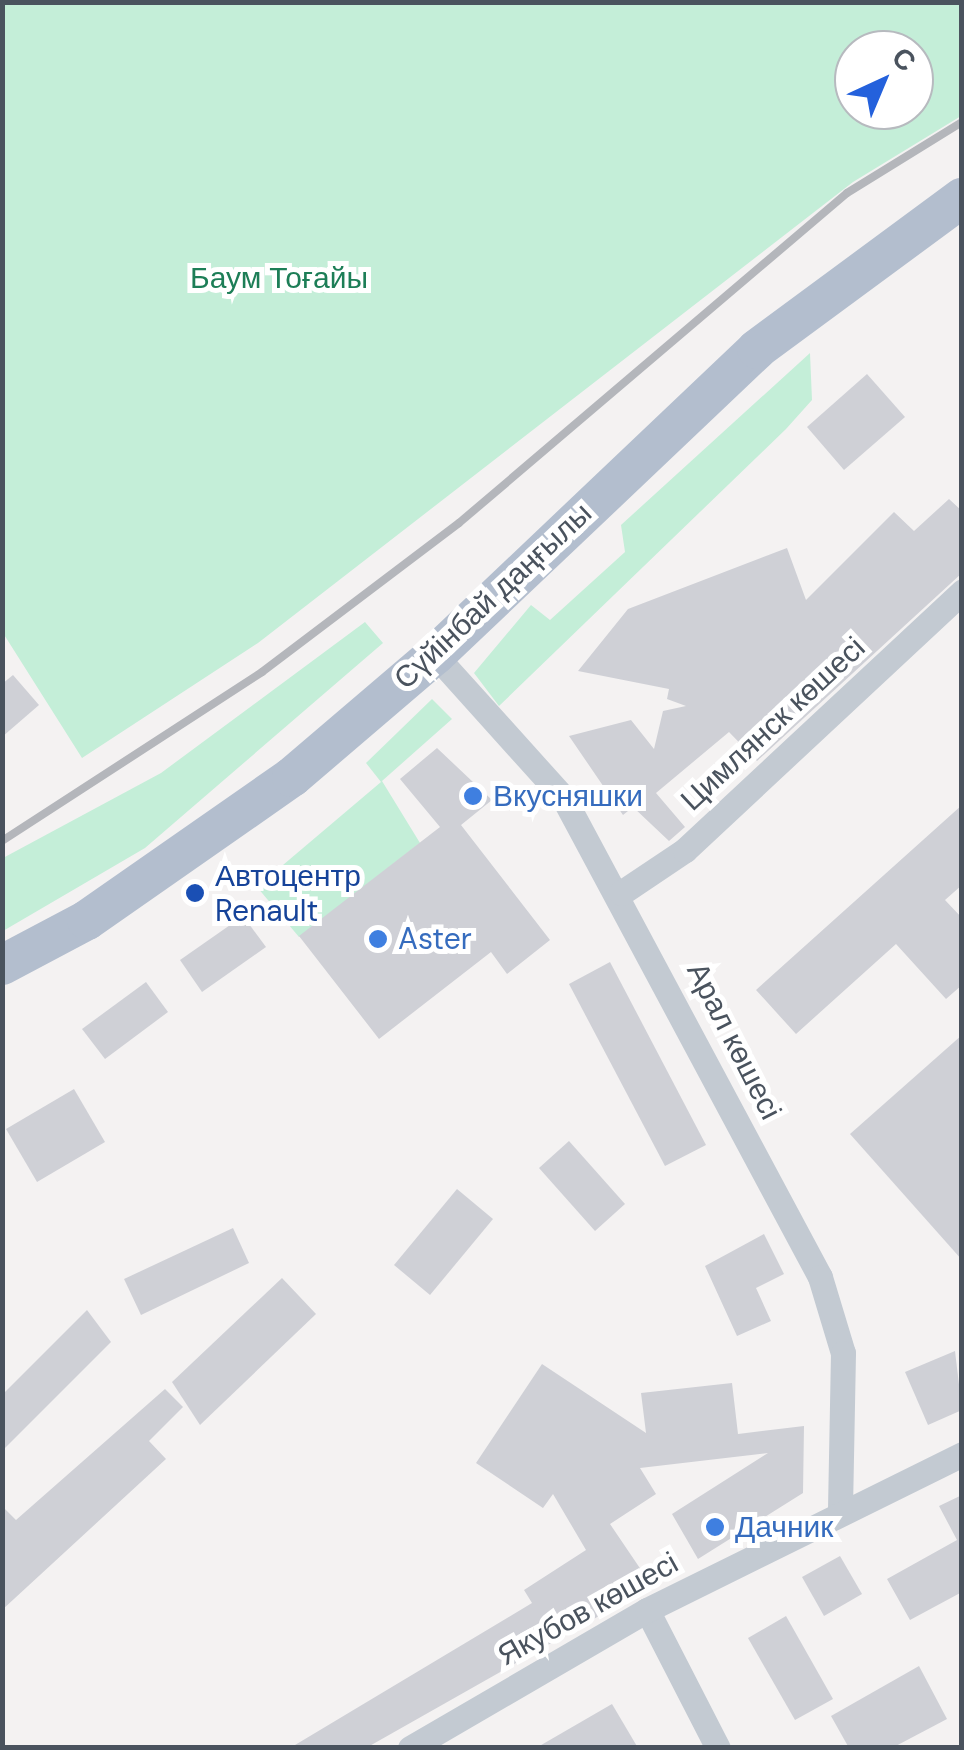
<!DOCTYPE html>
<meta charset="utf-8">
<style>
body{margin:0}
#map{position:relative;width:964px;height:1750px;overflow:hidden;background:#f4f2f2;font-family:"DM Sans",sans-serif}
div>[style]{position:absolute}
.green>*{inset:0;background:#c4eed8}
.building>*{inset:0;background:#cfd0d6}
.street>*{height:25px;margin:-12.5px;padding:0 12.5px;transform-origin:12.5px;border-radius:12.5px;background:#c3cad2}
.primary>*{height:40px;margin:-20px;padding:0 20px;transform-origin:20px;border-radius:20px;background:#b3bece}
.rail>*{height:8px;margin:-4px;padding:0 4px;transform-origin:4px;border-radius:4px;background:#b4b6bb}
.dots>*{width:28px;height:28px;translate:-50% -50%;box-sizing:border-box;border:5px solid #fff;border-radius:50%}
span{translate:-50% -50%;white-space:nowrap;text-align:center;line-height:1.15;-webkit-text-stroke:10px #fff;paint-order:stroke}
.park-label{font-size:30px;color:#1d7e57}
.street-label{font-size:30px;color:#4a535e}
.shop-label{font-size:30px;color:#366cbe}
.left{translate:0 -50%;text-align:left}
.transit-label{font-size:30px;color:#164399}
.frame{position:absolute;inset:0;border:5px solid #4a535e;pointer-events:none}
.north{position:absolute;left:834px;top:30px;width:100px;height:100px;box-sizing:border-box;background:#fff;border:2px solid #b7babf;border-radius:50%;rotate:44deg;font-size:28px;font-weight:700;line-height:40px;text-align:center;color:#4a535e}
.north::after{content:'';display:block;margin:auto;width:35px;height:45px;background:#2461dc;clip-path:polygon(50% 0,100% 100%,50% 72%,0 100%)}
</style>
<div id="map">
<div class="green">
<div style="clip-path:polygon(evenodd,3px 2px,961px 3px,961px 116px,853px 182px,258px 643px,82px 758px,3px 633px,3px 2px,914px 50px,914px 110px,854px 110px,854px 50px,914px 50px)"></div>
<div style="clip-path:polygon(810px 353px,812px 400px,786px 429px,499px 706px,474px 673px,531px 605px,550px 620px,625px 552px,621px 525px)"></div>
<div style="clip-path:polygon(365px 622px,383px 643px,145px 848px,3px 931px,3px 858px,161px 773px)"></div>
<div style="clip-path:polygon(432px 699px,452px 719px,382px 781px,420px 843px,299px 937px,257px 887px,381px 782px,366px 763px)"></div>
</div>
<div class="building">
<div style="clip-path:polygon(867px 374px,905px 417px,844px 470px,807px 427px)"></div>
<div style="clip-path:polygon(949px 499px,962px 511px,962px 573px,757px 761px,729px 732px,656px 793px,685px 827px,669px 841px,633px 807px,623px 815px,569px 736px,631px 720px,654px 749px,663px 711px,686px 706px,667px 699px,669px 689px,578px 671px,628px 609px,787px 548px,806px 600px,894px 512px,914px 531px)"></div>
<div style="clip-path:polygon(13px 675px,39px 705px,2px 737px,2px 684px)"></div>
<div style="clip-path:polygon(437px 748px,492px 800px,461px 825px,550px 940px,507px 974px,491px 952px,379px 1039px,299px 936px,440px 827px,400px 779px)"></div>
<div style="clip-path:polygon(962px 805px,962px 885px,945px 900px,962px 918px,962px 985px,946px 999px,896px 944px,796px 1034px,756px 990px)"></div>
<div style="clip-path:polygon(243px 916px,266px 947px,202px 992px,180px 960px)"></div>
<div style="clip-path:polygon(610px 962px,706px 1145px,665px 1166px,569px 984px)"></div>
<div style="clip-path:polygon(146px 982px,168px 1012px,105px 1059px,82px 1029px)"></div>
<div style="clip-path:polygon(962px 1035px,962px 1260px,850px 1134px)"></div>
<div style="clip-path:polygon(74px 1089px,105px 1142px,37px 1182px,6px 1129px)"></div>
<div style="clip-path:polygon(569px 1141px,625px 1204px,595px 1231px,539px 1168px)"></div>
<div style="clip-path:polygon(457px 1189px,493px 1219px,430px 1295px,394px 1265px)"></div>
<div style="clip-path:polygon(233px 1228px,249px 1263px,141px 1315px,124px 1279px)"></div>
<div style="clip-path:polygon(764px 1234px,784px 1274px,756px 1288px,771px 1321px,737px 1336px,705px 1266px)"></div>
<div style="clip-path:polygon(282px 1278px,316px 1314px,200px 1425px,172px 1382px)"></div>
<div style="clip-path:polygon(87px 1310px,111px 1342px,2px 1451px,2px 1395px)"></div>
<div style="clip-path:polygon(955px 1351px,962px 1410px,928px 1425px,905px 1372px)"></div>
<div style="clip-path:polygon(542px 1364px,646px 1433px,641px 1393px,732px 1383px,738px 1434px,804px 1426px,803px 1493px,698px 1559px,672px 1514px,768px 1453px,640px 1468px,656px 1494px,610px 1524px,652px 1586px,366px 1748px,290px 1748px,532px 1603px,524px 1590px,586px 1550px,553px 1494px,543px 1508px,476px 1463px)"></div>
<div style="clip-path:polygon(165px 1389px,183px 1407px,149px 1441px,166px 1459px,2px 1610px,2px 1506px,16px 1520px)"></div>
<div style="clip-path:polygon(962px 1495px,962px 1592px,910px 1620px,887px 1579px,957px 1540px,939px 1506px)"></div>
<div style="clip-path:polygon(840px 1556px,862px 1594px,824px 1616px,802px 1577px)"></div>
<div style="clip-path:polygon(786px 1616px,833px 1699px,795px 1720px,748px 1638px)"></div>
<div style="clip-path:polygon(919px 1666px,947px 1719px,892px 1748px,849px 1748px,831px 1716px)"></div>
<div style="clip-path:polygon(612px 1704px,638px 1748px,536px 1748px)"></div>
</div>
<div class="street">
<div style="left:435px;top:655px;width:191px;rotate:48deg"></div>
<div style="left:563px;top:797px;width:544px;rotate:61.83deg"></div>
<div style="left:820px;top:1277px;width:79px;rotate:73.2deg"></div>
<div style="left:843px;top:1353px;width:159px;rotate:91.1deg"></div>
<div style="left:621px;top:893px;width:77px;rotate:-33.9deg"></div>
<div style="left:685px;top:850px;width:379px;rotate:-43deg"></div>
<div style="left:647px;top:1610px;width:155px;rotate:62.8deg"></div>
<div style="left:410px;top:1748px;width:274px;rotate:-30.2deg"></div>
<div style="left:647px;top:1610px;width:352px;rotate:-26.3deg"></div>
</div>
<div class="primary">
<div style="left:2px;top:965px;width:96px;rotate:-27.9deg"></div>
<div style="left:87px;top:920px;width:250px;rotate:-34.9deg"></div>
<div style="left:292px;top:777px;width:188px;rotate:-40.5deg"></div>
<div style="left:435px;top:655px;width:444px;rotate:-43.5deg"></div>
<div style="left:757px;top:349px;width:255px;rotate:-36.4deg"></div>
</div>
<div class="rail">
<div style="left:2px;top:841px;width:310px;rotate:-33deg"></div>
<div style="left:262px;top:672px;width:247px;rotate:-37.1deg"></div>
<div style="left:459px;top:523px;width:509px;rotate:-40.38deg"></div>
<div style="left:847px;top:193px;width:135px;rotate:-31.7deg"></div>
</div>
<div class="dots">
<div style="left:473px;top:796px;background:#3f7fe0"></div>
<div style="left:195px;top:893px;background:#1a4fb4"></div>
<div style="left:378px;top:939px;background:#3f7fe0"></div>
<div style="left:715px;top:1527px;background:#3f7fe0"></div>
</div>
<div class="park-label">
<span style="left:279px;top:278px">Баум Тоғайы</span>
</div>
<div class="street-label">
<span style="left:493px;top:596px;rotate:-43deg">Сүйінбай даңғылы</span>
<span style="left:773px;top:724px;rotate:-43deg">Цимлянск көшесі</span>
<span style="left:734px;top:1041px;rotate:63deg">Арал көшесі</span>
<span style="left:588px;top:1609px;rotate:-29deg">Якубов көшесі</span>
</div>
<div class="shop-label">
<span class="left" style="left:493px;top:796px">Вкусняшки</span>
<span class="left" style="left:398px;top:939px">Aster</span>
<span class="left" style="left:735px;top:1527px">Дачник</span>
</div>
<div class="transit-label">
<span class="left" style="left:215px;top:893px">Автоцентр<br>Renault</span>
</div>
<div class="frame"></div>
<div class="north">С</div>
</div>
